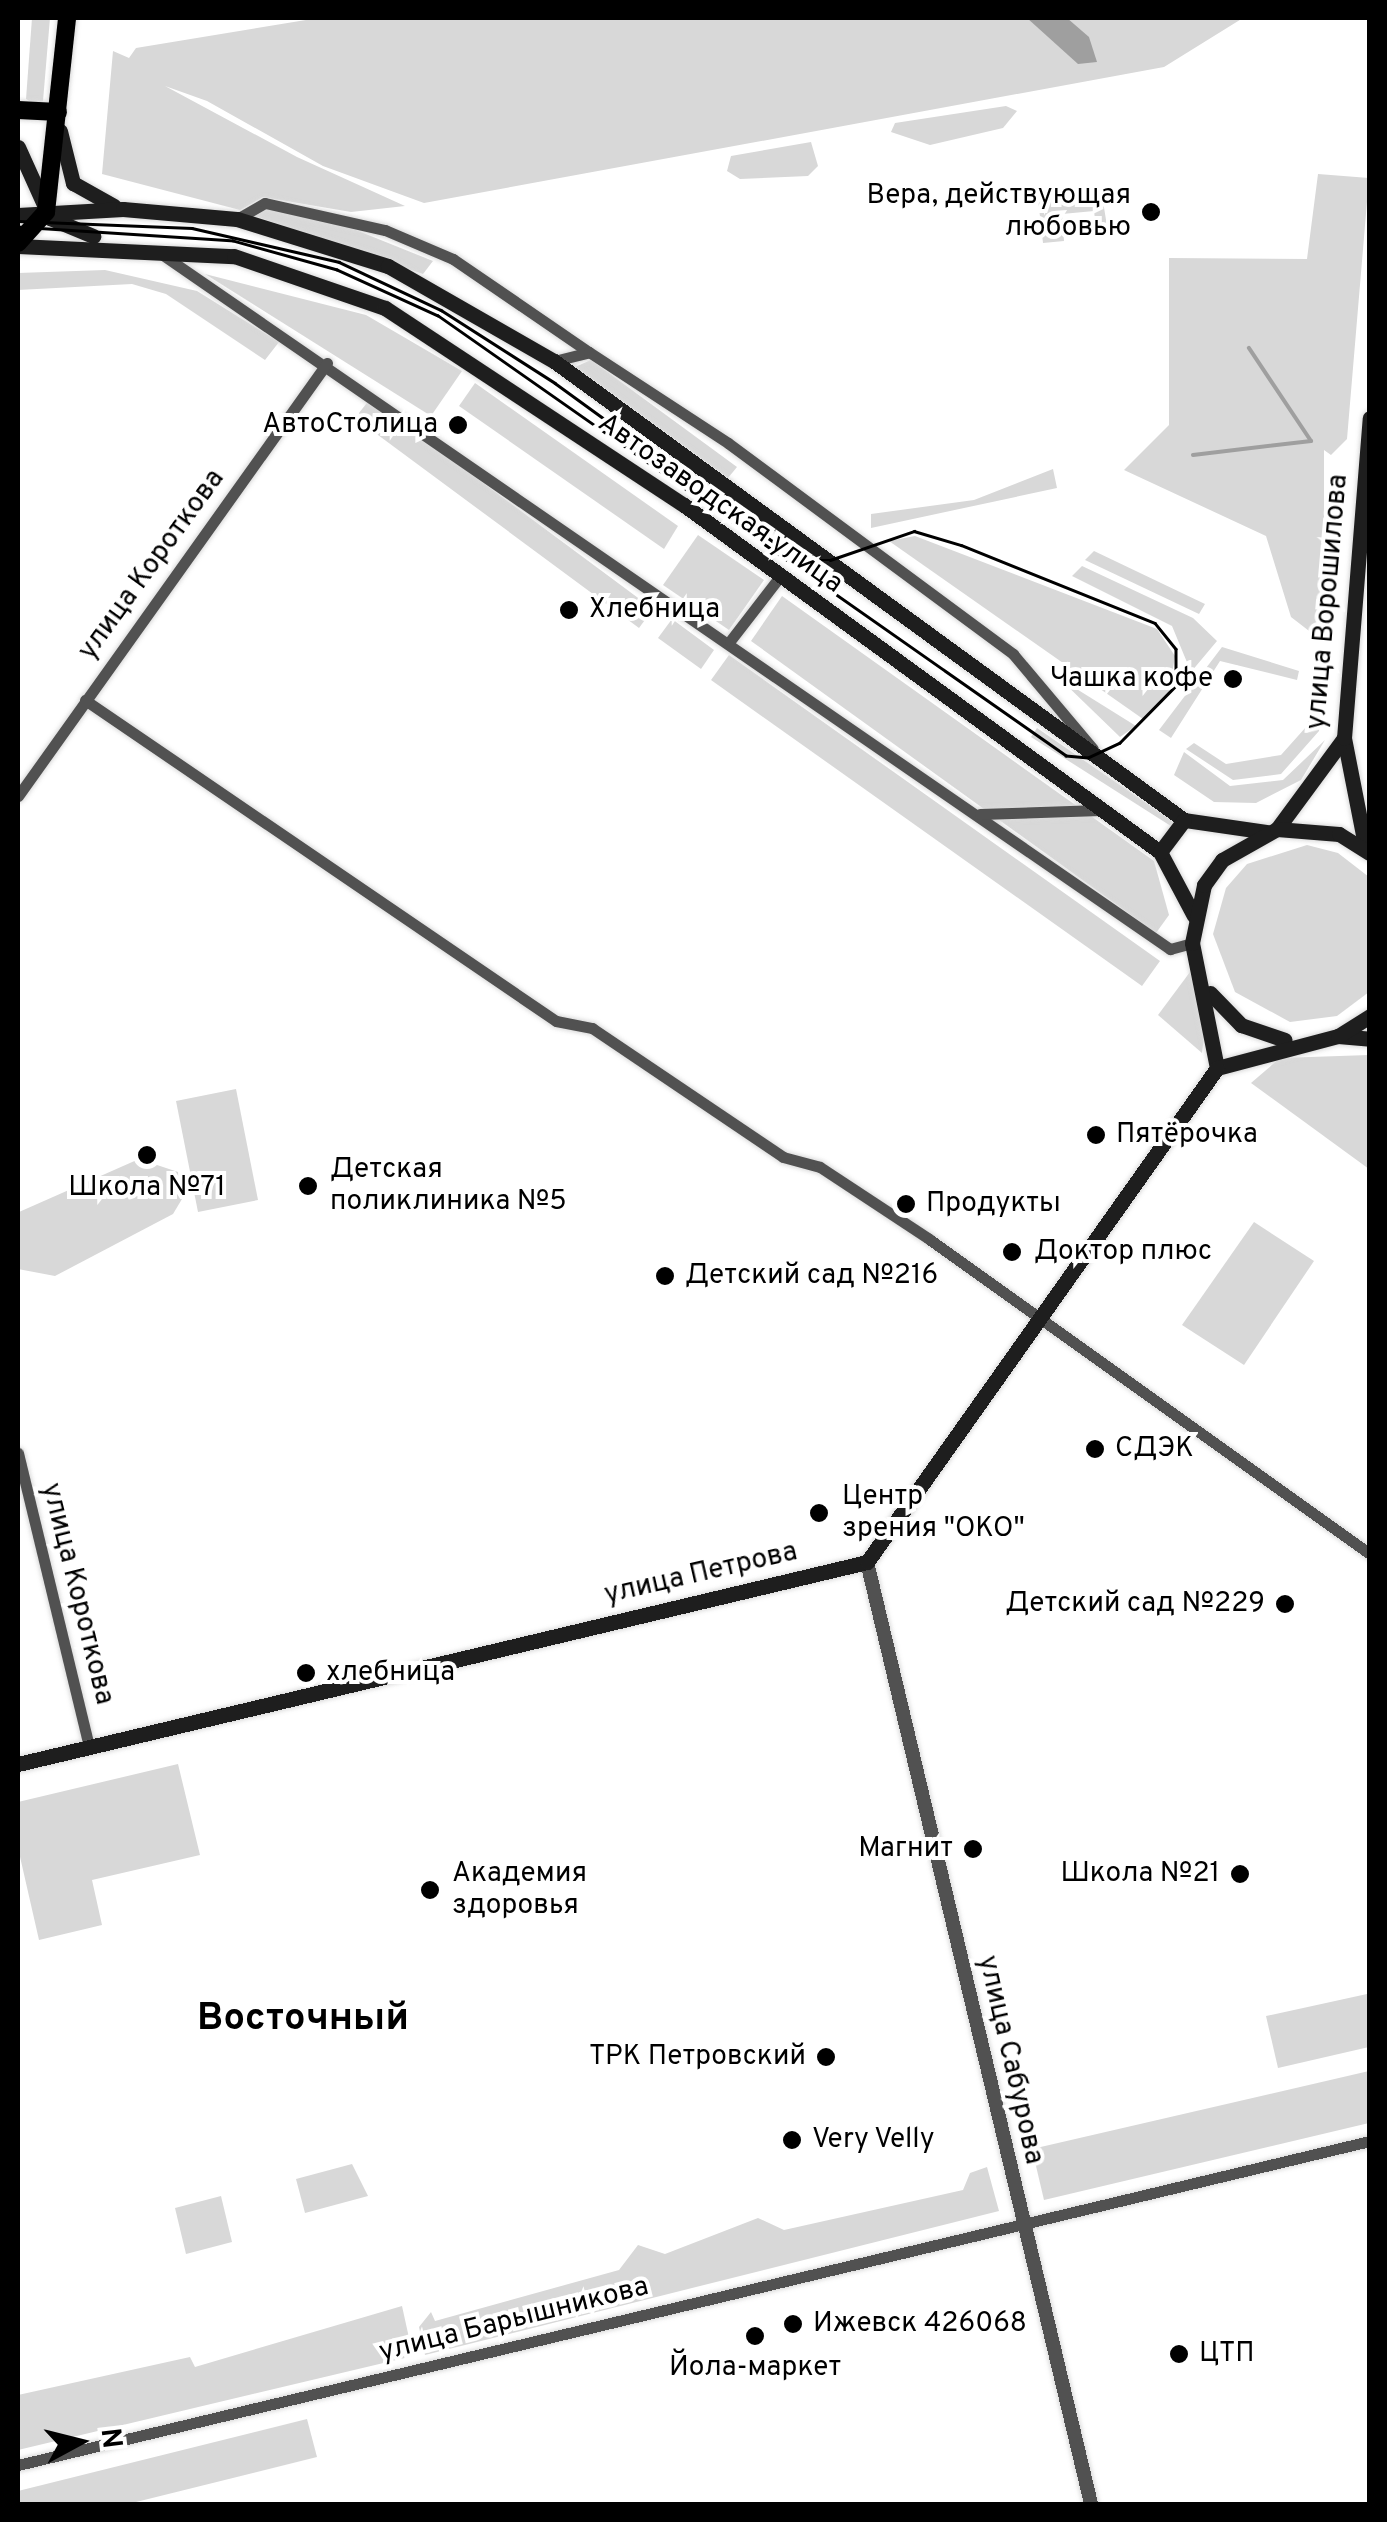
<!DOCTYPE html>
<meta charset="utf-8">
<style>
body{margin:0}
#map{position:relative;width:1387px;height:2522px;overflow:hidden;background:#fff;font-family:Overpass,sans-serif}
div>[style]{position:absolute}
.green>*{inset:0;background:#d8d8d8}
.water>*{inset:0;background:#9f9f9f}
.stream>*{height:4px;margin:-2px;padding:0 2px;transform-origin:2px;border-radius:2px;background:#9f9f9f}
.roads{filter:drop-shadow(0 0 2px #dbdbdb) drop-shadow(0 0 2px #dbdbdb)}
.minor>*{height:11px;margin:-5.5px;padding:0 5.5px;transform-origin:5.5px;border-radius:5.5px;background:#515151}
.tertiary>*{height:14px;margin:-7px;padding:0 7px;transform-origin:7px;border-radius:7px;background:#515151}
.secondary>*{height:15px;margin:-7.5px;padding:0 7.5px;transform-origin:7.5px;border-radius:7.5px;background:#1e1e1e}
.primary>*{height:18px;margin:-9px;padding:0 9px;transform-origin:9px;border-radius:9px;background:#000}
.tram>*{height:2.5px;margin:-1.25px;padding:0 1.25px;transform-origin:1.25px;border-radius:1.25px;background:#000}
.dots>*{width:28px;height:28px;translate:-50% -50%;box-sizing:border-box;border:5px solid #fff;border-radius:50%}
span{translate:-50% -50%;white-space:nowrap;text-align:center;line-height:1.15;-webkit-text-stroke:8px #fff;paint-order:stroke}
.poi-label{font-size:28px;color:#000}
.right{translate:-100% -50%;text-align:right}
.left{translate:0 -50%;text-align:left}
.street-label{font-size:28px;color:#000}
.district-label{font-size:38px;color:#000;font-weight:700}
.frame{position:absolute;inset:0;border:20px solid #000;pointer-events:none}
.north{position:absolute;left:30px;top:2392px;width:100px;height:100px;-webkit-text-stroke:8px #fff;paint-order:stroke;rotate:83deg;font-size:28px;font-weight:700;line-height:40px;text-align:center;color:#000}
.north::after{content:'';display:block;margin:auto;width:35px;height:45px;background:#000;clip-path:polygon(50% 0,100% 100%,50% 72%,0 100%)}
</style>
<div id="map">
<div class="green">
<div style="clip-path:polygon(32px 18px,50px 18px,43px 101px,34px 104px,26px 99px)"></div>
<div style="clip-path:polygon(318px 18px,1243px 18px,1164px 67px,424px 203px,323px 166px,207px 101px,165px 86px,297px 157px,405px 206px,351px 212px,263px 197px,240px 210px,102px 174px,113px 51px,129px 58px,136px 48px)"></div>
<div style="clip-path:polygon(1006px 106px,1017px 111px,1003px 128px,930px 145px,891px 132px,895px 123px)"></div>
<div style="clip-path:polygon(811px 142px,818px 166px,808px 176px,740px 179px,727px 171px,731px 156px)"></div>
<div style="clip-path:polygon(1318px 174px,1369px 178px,1347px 439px,1331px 455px,1324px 450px,1324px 621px,1313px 634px,1291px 617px,1266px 536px,1124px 470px,1169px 425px,1169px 258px,1307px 259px)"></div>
<div style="clip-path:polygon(1102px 195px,1107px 226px,1097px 236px,1094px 211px,1062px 214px,1064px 241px,1043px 243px,1038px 199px)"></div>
<div style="clip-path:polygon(268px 208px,336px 222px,433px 261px,423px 274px,255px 216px)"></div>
<div style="clip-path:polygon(105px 270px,197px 291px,279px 342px,265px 360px,166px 294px,132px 284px,18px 290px,18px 273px)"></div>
<div style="clip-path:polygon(205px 274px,366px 315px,462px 371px,431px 416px)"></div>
<div style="clip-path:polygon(591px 360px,737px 467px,728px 478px,575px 367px)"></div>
<div style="clip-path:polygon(475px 383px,678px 526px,664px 549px,459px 406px)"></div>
<div style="clip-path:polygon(370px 399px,653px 609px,639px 628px,355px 418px)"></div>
<div style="clip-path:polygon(1053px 469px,1057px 488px,871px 528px,871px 514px,974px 500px)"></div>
<div style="clip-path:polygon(698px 535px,764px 580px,729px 630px,663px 585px)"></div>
<div style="clip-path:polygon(915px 536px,1157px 629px,1175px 656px,1169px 692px,1143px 719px,889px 541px)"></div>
<div style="clip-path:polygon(1094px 551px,1205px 604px,1199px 614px,1085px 560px)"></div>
<div style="clip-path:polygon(1082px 566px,1193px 618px,1217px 641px,1191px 672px,1172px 626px,1072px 576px)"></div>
<div style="clip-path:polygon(782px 596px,1154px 861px,1169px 915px,1156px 933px,751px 641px)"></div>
<div style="clip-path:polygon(672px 619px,714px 650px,701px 669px,658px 638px)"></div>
<div style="clip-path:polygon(1222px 647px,1299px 671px,1297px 680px,1220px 661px,1171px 738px,1159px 730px)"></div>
<div style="clip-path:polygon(729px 655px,1160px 961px,1142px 986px,711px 680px)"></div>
<div style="clip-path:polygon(1325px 675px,1319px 731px,1281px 774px,1233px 780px,1186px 749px,1194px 743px,1226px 764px,1281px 755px,1306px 727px)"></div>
<div style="clip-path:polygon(1059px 678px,1136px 726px,1120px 737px)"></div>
<div style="clip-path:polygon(1037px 728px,1172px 821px,1174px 828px,1031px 737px)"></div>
<div style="clip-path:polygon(1325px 740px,1301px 780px,1256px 803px,1214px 802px,1174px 775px,1184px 752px,1230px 786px,1283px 780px)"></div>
<div style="clip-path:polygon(1307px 845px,1338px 853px,1369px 877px,1369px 992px,1337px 1016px,1290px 1022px,1235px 992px,1213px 934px,1226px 888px,1247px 864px)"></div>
<div style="clip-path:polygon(1190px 972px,1205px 1029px,1202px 1053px,1158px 1015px)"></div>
<div style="clip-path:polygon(1369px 1055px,1369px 1169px,1251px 1083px,1280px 1058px)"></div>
<div style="clip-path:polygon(236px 1089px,258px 1200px,198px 1212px,176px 1101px)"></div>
<div style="clip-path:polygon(139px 1159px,178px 1172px,182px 1199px,173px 1214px,55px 1276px,18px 1269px,19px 1212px)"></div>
<div style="clip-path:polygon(1254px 1222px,1314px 1261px,1244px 1365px,1182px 1325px)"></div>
<div style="clip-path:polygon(178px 1764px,200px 1855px,92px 1880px,102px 1925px,39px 1940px,18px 1848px,18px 1802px)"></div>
<div style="clip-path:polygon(1367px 1994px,1369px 2047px,1278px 2068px,1266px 2016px)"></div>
<div style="clip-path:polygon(1369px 2071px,1369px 2123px,1044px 2200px,1032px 2149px)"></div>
<div style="clip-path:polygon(352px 2164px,368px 2196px,305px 2213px,296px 2179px)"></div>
<div style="clip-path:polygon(987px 2167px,999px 2211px,425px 2355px,419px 2327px,431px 2312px,435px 2321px,619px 2270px,638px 2245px,665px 2254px,758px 2218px,784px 2230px,963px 2190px,970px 2173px)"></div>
<div style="clip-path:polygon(221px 2196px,232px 2242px,186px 2254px,175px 2208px)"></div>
<div style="clip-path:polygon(402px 2306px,413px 2356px,18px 2450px,18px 2395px,190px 2357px,195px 2367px)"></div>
<div style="clip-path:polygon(307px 2419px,317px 2457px,128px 2504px,18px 2504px,18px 2491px)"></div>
</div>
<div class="water">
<div style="clip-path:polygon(1027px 18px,1067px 18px,1089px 37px,1097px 62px,1078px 64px)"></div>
</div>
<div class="stream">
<div style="left:1193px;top:455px;width:119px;rotate:-6.8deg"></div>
<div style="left:1311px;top:441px;width:112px;rotate:-123.7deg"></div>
</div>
<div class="roads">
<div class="minor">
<div style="left:237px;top:219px;width:32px;rotate:-30deg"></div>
<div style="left:265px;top:203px;width:123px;rotate:12.7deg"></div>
<div style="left:385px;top:230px;width:74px;rotate:23.1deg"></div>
<div style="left:453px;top:259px;width:165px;rotate:34.4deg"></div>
<div style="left:160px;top:253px;width:1227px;rotate:34.57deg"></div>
<div style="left:1170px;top:949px;width:23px;rotate:-15deg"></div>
<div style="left:554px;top:361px;width:36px;rotate:-14deg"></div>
<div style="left:589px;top:352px;width:166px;rotate:33.2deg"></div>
<div style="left:728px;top:443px;width:355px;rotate:36.5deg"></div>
<div style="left:1013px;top:654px;width:124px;rotate:49.9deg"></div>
<div style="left:730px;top:641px;width:83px;rotate:-52.3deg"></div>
<div style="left:85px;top:700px;width:570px;rotate:34.28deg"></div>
<div style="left:556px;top:1021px;width:37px;rotate:11deg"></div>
<div style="left:592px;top:1028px;width:230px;rotate:34deg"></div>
<div style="left:783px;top:1157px;width:38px;rotate:15deg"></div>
<div style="left:820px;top:1167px;width:131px;rotate:33.4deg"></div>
<div style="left:929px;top:1239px;width:542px;rotate:35.54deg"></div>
<div style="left:18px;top:796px;width:532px;rotate:-54.49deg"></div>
<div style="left:980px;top:814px;width:120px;rotate:-1.9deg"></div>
<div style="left:18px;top:1453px;width:302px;rotate:76.4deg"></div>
<div style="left:18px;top:2465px;width:1390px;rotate:-13.48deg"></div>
</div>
<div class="tertiary">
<div style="left:867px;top:1562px;width:968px;rotate:76.62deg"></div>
</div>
<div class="secondary">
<div style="left:60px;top:131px;width:54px;rotate:76deg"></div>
<div style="left:73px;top:183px;width:47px;rotate:29.3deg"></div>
<div style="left:18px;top:147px;width:78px;rotate:65.7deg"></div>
<div style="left:50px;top:218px;width:47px;rotate:22.7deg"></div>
<div style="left:18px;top:215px;width:105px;rotate:-3.3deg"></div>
<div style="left:123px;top:209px;width:114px;rotate:5deg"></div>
<div style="left:237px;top:219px;width:158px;rotate:17.3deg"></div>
<div style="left:388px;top:266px;width:191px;rotate:29.8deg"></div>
<div style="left:554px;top:361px;width:779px;rotate:36.08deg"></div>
<div style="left:1184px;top:820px;width:84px;rotate:8.2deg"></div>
<div style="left:18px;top:246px;width:216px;rotate:2.7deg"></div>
<div style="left:234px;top:256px;width:160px;rotate:19deg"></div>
<div style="left:385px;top:308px;width:358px;rotate:33.4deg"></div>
<div style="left:684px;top:505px;width:589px;rotate:36.09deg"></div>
<div style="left:1160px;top:852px;width:72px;rotate:62deg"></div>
<div style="left:1344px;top:738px;width:114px;rotate:78.9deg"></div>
<div style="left:1277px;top:829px;width:113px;rotate:-53.6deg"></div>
<div style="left:1344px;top:738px;width:321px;rotate:-85.4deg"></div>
<div style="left:1160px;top:852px;width:40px;rotate:-53deg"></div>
<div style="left:1210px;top:993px;width:45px;rotate:45.9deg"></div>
<div style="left:1241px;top:1025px;width:46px;rotate:18.8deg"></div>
<div style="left:1338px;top:1036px;width:32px;rotate:5deg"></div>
<div style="left:1217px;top:1068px;width:127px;rotate:-101.3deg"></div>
<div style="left:1192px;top:943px;width:59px;rotate:-78.3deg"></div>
<div style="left:1204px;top:885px;width:31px;rotate:-54deg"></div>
<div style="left:1222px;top:860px;width:63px;rotate:-29.4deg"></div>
<div style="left:1277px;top:829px;width:62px;rotate:4.6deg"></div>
<div style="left:1339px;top:834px;width:36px;rotate:32deg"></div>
<div style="left:1217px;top:1068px;width:125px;rotate:-14.8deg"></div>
<div style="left:1338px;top:1036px;width:38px;rotate:-32deg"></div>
<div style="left:18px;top:1764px;width:873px;rotate:-13.38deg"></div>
<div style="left:867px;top:1562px;width:605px;rotate:-54.68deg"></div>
</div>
<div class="primary">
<div style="left:18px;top:110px;width:40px;rotate:2.9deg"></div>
<div style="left:18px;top:243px;width:42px;rotate:-47.9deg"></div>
<div style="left:46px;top:212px;width:195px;rotate:-83.8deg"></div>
</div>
</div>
<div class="tram">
<div style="left:18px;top:221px;width:174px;rotate:2.3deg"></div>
<div style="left:192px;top:228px;width:151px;rotate:13deg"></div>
<div style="left:339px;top:262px;width:113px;rotate:25.2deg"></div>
<div style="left:441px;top:310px;width:135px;rotate:32.6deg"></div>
<div style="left:555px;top:383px;width:301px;rotate:36deg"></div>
<div style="left:799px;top:560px;width:31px"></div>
<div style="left:830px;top:560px;width:89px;rotate:-19deg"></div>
<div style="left:914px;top:531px;width:49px;rotate:16.6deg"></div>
<div style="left:961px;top:545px;width:209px;rotate:21.9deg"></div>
<div style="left:1155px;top:623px;width:33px;rotate:51deg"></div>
<div style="left:1176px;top:649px;width:37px;rotate:90deg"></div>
<div style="left:1176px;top:686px;width:80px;rotate:134.5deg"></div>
<div style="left:1120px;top:743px;width:35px;rotate:155deg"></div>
<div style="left:1088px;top:758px;width:22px;rotate:-175deg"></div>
<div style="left:1066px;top:756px;width:767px;rotate:-144.98deg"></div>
<div style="left:438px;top:316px;width:111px;rotate:-155.5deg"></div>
<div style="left:337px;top:270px;width:108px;rotate:-164.4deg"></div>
<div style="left:233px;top:241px;width:215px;rotate:-176.3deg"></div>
</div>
<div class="dots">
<div style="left:1151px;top:212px;background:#000"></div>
<div style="left:458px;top:425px;background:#000"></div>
<div style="left:569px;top:610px;background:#000"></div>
<div style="left:1233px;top:679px;background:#000"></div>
<div style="left:1096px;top:1135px;background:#000"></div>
<div style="left:147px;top:1155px;background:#000"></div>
<div style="left:308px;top:1186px;background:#000"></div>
<div style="left:906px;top:1204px;background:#000"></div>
<div style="left:1012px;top:1252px;background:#000"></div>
<div style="left:665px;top:1276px;background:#000"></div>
<div style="left:1095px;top:1449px;background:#000"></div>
<div style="left:819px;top:1513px;background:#000"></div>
<div style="left:1285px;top:1604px;background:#000"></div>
<div style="left:306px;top:1673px;background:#000"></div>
<div style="left:973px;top:1849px;background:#000"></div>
<div style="left:1240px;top:1874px;background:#000"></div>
<div style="left:430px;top:1890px;background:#000"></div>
<div style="left:826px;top:2057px;background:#000"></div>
<div style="left:792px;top:2140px;background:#000"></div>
<div style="left:793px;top:2324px;background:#000"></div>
<div style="left:755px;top:2336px;background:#000"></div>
<div style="left:1179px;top:2354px;background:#000"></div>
</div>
<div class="poi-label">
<span class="right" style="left:1131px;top:212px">Вера, действующая<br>любовью</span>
<span class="right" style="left:438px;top:425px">АвтоСтолица</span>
<span class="left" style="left:589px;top:610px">Хлебница</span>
<span class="right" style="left:1213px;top:679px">Чашка кофе</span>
<span class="left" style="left:1116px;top:1135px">Пятёрочка</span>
<span class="left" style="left:330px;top:1186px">Детская<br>поликлиника №5</span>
<span style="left:147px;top:1188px">Школа №71</span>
<span class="left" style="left:926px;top:1204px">Продукты</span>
<span class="left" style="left:1034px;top:1252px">Доктор плюс</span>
<span class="left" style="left:685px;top:1276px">Детский сад №216</span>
<span class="left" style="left:1115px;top:1449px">СДЭК</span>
<span class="left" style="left:842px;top:1513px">Центр<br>зрения "ОКО"</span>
<span class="right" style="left:1265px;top:1604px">Детский сад №229</span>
<span class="left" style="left:326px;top:1673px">хлебница</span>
<span class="right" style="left:953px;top:1849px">Магнит</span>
<span class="left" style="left:452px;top:1890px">Академия<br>здоровья</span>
<span class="right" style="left:1220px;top:1874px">Школа №21</span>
<span class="right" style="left:806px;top:2057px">ТРК Петровский</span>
<span class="left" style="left:812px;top:2140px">Very Velly</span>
<span class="left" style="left:813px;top:2324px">Ижевск 426068</span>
<span class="left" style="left:1199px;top:2354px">ЦТП</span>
<span style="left:755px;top:2368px">Йола-маркет</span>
</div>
<div class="street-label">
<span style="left:720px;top:504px;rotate:35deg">Автозаводская улица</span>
<span style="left:152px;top:565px;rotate:-54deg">улица Короткова</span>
<span style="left:1328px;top:602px;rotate:-85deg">улица Ворошилова</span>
<span style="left:701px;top:1574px;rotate:-13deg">улица Петрова</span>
<span style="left:77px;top:1594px;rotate:76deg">улица Короткова</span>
<span style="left:1010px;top:2060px;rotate:77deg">улица Сабурова</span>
<span style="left:514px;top:2320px;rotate:-14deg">улица Барышникова</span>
</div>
<div class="district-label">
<span style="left:303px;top:2020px">Восточный</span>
</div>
<div class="frame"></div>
<div class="north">N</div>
</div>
